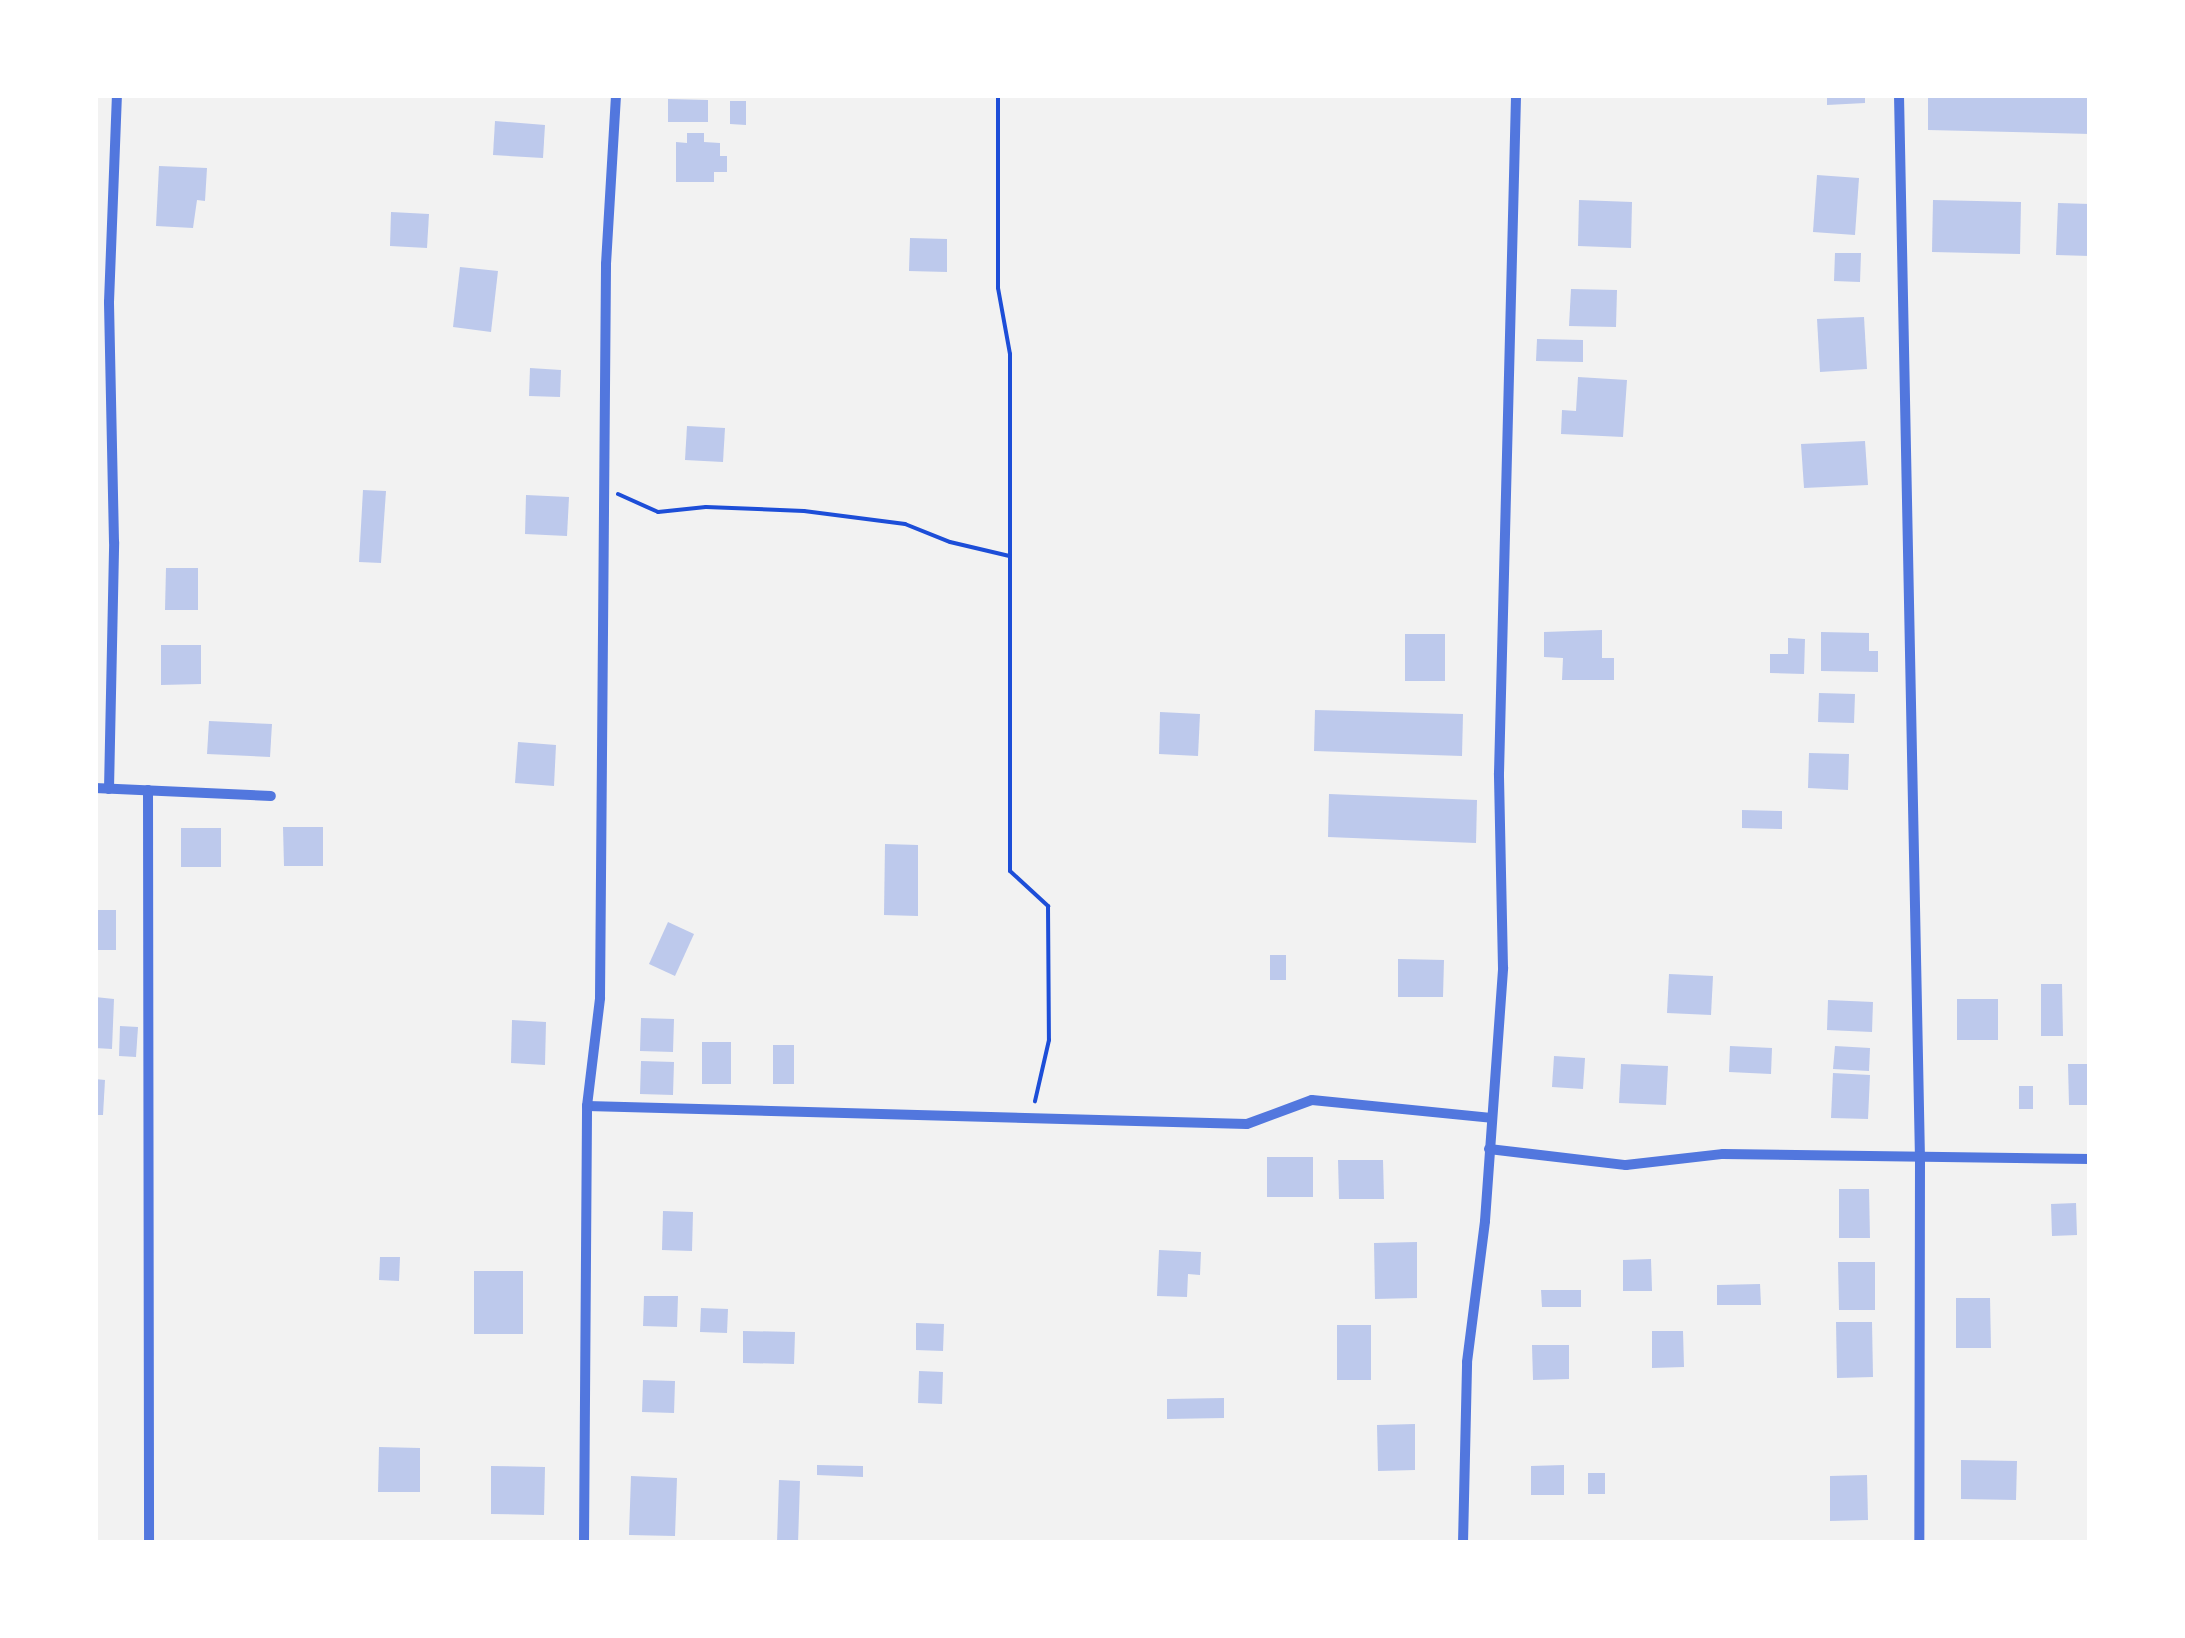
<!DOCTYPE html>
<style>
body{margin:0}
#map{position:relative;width:2185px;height:1638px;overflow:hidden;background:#f2f2f2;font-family:"Roboto Serif",serif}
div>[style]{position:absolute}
.building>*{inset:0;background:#bdc9ec}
.path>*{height:4px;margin:-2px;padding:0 2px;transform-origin:2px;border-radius:2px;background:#1d4ed8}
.minor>*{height:10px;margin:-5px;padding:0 5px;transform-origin:5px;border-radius:5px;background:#5277de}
span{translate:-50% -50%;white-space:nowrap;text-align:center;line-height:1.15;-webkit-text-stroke:9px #fff;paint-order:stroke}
.frame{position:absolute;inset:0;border:98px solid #fff;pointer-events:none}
</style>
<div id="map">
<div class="building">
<div style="clip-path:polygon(1827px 95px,1865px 95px,1865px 103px,1827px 105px)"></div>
<div style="clip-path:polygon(1928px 95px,2090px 95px,2090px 134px,1928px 130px)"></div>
<div style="clip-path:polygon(668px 99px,708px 100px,708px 122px,668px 122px)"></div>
<div style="clip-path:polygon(730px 101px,746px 101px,746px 125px,730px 124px)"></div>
<div style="clip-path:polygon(495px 121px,545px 125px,543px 158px,493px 155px)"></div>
<div style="clip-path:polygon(687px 133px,704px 133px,704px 142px,720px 143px,720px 156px,727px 156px,727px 172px,714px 172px,714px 182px,676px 182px,676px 142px,687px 143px)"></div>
<div style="clip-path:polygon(159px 166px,207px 168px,205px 201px,197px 200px,193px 228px,156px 226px)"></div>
<div style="clip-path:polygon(1817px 175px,1859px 178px,1855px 235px,1813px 232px)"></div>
<div style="clip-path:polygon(1579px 200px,1632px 202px,1631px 248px,1578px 246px)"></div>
<div style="clip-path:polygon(1933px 200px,2021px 202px,2020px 254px,1932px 252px)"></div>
<div style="clip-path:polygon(2058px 203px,2090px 204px,2090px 256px,2056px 255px)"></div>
<div style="clip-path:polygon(391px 212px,429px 214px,427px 248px,390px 246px)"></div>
<div style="clip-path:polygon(910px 238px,947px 239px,947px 272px,909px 271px)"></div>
<div style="clip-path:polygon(1835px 253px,1861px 253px,1860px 282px,1834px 281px)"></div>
<div style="clip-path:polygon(460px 267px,498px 271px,491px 332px,453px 327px)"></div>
<div style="clip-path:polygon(1571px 289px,1617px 290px,1616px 327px,1569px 326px)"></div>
<div style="clip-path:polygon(1864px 317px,1867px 369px,1820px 372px,1817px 319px)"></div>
<div style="clip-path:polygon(1537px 339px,1583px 340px,1583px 362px,1536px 361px)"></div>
<div style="clip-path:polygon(530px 368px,561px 370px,560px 397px,529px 396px)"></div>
<div style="clip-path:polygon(1578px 377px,1627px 380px,1623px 437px,1561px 434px,1562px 410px,1576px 411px)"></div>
<div style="clip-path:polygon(687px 426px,725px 428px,723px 462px,685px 460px)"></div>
<div style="clip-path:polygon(1865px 441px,1868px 485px,1804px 488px,1801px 444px)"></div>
<div style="clip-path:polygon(363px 490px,386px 491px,381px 563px,359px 562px)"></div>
<div style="clip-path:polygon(526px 495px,569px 497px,567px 536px,525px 534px)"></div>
<div style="clip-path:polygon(166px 568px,198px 568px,198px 610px,165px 610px)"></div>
<div style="clip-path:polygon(1602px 630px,1602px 658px,1614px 658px,1614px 680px,1562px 680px,1563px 658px,1544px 657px,1544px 632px)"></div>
<div style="clip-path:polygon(1821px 632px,1869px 633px,1869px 651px,1878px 651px,1878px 672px,1821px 671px)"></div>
<div style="clip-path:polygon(1405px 634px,1445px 634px,1445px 681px,1405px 681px)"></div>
<div style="clip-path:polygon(1788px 638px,1805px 639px,1804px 674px,1770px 673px,1770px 654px,1788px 654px)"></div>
<div style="clip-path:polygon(161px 645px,201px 645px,201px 684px,161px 685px)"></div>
<div style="clip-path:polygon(1819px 693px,1855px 694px,1854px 723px,1818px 722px)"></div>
<div style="clip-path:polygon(1315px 710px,1463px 714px,1462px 756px,1314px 751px)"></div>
<div style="clip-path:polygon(1160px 712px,1200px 714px,1198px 756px,1159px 754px)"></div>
<div style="clip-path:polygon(209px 721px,272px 724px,270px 757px,207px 754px)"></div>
<div style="clip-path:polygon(518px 742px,556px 745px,554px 786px,515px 783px)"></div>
<div style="clip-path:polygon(1809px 753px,1849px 754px,1848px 790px,1808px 788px)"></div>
<div style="clip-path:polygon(1329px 794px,1477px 800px,1476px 843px,1328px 837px)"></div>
<div style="clip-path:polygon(1742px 810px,1782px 811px,1782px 829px,1742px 828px)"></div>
<div style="clip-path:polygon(283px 827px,323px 827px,323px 866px,284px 866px)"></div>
<div style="clip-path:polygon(181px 828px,221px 828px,221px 867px,181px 867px)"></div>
<div style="clip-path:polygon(885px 844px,918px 845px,918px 916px,884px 915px)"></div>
<div style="clip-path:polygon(95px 910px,116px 910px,116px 950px,95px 950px)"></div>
<div style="clip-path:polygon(668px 922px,694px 934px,675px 976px,649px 964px)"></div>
<div style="clip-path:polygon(1270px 955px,1286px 955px,1286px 980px,1270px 980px)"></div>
<div style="clip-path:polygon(1398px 959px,1444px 960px,1443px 997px,1398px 997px)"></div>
<div style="clip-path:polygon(1669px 974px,1713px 976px,1711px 1015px,1667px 1013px)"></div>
<div style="clip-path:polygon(2041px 984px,2062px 984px,2063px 1036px,2041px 1036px)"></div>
<div style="clip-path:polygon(95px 997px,114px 999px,112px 1049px,95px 1048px)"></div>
<div style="clip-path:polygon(1957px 999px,1998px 999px,1998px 1040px,1957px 1040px)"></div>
<div style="clip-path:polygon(1828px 1000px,1873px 1002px,1872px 1032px,1827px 1030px)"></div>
<div style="clip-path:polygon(641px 1018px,674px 1019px,673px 1052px,640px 1051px)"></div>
<div style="clip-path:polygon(512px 1020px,546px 1022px,545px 1065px,511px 1063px)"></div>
<div style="clip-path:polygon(120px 1026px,138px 1027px,136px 1057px,119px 1056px)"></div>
<div style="clip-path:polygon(702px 1042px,731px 1042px,731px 1084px,702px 1084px)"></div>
<div style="clip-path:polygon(773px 1045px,794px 1045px,794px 1084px,773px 1084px)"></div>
<div style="clip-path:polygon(1730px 1046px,1772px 1048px,1771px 1074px,1729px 1072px)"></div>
<div style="clip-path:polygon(1835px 1046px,1870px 1048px,1869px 1071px,1833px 1069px)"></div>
<div style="clip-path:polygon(1554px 1056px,1585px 1058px,1583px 1089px,1552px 1087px)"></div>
<div style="clip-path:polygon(641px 1061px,674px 1062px,673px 1095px,640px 1094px)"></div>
<div style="clip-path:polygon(1621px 1064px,1668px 1066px,1666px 1105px,1619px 1103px)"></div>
<div style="clip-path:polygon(2068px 1064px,2090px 1064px,2090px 1105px,2069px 1105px)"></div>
<div style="clip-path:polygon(1833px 1073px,1870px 1075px,1868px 1119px,1831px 1118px)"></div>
<div style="clip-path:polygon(95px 1079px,105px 1080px,103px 1115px,95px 1115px)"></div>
<div style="clip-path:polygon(2019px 1086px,2033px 1086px,2033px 1109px,2019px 1109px)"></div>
<div style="clip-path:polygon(1267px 1157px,1313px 1157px,1313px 1197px,1267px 1197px)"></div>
<div style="clip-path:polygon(1338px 1160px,1383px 1160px,1384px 1199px,1339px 1199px)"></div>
<div style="clip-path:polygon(1839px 1189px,1869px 1189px,1870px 1238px,1839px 1238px)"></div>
<div style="clip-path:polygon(2076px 1203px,2077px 1235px,2052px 1236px,2051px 1204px)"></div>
<div style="clip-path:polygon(663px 1211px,693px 1212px,692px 1251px,662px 1250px)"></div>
<div style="clip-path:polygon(1417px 1242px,1417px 1298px,1375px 1299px,1374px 1243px)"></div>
<div style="clip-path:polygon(1159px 1250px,1201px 1252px,1200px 1275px,1188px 1274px,1187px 1297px,1157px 1296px)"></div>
<div style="clip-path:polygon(380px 1257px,400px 1257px,399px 1281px,379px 1280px)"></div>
<div style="clip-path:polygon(1651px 1259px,1652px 1291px,1623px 1291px,1623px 1260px)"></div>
<div style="clip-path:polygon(1838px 1262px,1875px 1262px,1875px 1310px,1839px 1310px)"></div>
<div style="clip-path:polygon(474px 1271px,523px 1271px,523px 1334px,474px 1334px)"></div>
<div style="clip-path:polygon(1760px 1284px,1761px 1305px,1717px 1305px,1717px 1285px)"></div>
<div style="clip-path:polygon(1541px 1290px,1581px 1290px,1581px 1307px,1542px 1307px)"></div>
<div style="clip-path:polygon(644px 1296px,678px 1296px,677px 1327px,643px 1326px)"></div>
<div style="clip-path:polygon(1956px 1298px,1990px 1298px,1991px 1348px,1956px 1348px)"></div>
<div style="clip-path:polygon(701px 1308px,728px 1309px,727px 1333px,700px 1332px)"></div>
<div style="clip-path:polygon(1836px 1322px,1872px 1322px,1873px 1377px,1837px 1378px)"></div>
<div style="clip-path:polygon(916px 1323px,944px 1324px,943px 1351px,916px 1350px)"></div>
<div style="clip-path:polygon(1337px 1325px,1371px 1325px,1371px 1380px,1337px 1380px)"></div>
<div style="clip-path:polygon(743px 1331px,795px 1332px,794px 1364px,743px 1363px)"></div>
<div style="clip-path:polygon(1652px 1331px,1683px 1331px,1684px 1367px,1652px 1368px)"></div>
<div style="clip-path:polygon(1532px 1345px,1569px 1345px,1569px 1379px,1533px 1380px)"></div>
<div style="clip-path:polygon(919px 1371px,943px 1372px,942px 1404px,918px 1403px)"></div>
<div style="clip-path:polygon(643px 1380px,675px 1381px,674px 1413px,642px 1412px)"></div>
<div style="clip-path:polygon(1224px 1398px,1224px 1418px,1167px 1419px,1167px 1399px)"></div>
<div style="clip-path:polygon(1415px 1424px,1415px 1470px,1378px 1471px,1377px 1425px)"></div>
<div style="clip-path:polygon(379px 1447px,420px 1448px,420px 1492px,378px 1492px)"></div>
<div style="clip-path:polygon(1961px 1460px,2017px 1461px,2016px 1500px,1961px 1499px)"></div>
<div style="clip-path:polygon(817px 1465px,863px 1466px,863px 1477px,817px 1475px)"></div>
<div style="clip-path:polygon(1564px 1465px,1564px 1495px,1531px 1495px,1531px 1466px)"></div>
<div style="clip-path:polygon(491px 1466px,545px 1467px,544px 1515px,491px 1514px)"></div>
<div style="clip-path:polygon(1588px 1473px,1605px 1473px,1605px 1494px,1588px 1494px)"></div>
<div style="clip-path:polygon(1867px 1475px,1868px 1520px,1830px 1521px,1830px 1476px)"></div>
<div style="clip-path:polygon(631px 1476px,677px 1478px,675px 1536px,629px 1535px)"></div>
<div style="clip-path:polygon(779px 1480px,800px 1481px,798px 1543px,777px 1543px)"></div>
</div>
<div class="path">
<div style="left:998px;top:95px;width:193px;rotate:90deg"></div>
<div style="left:998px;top:288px;width:67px;rotate:79.7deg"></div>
<div style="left:1010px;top:354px;width:517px;rotate:90deg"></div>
<div style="left:1010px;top:871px;width:52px;rotate:42.6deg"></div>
<div style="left:1048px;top:906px;width:134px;rotate:89.6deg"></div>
<div style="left:1049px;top:1040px;width:63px;rotate:102.9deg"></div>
<div style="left:618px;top:494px;width:44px;rotate:24.2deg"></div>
<div style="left:658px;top:512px;width:48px;rotate:-5.9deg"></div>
<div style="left:706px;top:507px;width:98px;rotate:2.3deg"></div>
<div style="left:804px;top:511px;width:102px;rotate:7.3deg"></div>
<div style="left:905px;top:524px;width:48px;rotate:21.8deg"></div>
<div style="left:950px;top:542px;width:61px;rotate:13.3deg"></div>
</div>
<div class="minor">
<div style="left:1899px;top:95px;width:1063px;rotate:88.87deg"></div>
<div style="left:1920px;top:1158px;width:385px;rotate:90.1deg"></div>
<div style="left:95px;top:788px;width:176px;rotate:2.6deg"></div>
<div style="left:109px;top:789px;width:247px;rotate:-88.8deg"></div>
<div style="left:114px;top:542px;width:240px;rotate:-91.2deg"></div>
<div style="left:109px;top:302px;width:207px;rotate:-87.8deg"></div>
<div style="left:148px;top:790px;width:753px;rotate:89.92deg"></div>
<div style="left:587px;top:1106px;width:660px;rotate:1.56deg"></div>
<div style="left:1247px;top:1124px;width:69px;rotate:-20.3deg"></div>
<div style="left:1312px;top:1100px;width:180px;rotate:5.7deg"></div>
<div style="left:1489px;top:1149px;width:138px;rotate:6.7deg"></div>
<div style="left:1626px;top:1165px;width:98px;rotate:-6.5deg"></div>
<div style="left:1723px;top:1154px;width:367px;rotate:0.8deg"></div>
<div style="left:584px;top:1543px;width:437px;rotate:-89.6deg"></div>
<div style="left:587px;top:1106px;width:109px;rotate:-83.1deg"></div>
<div style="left:600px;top:998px;width:734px;rotate:-89.53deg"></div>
<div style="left:606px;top:264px;width:169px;rotate:-86.6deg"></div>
<div style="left:1463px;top:1543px;width:181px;rotate:-88.7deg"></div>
<div style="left:1467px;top:1362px;width:142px;rotate:-82.7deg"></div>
<div style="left:1485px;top:1221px;width:254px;rotate:-85.9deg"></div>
<div style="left:1503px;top:968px;width:195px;rotate:-91.2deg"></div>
<div style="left:1499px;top:773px;width:678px;rotate:-88.56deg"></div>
</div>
<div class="frame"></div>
</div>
